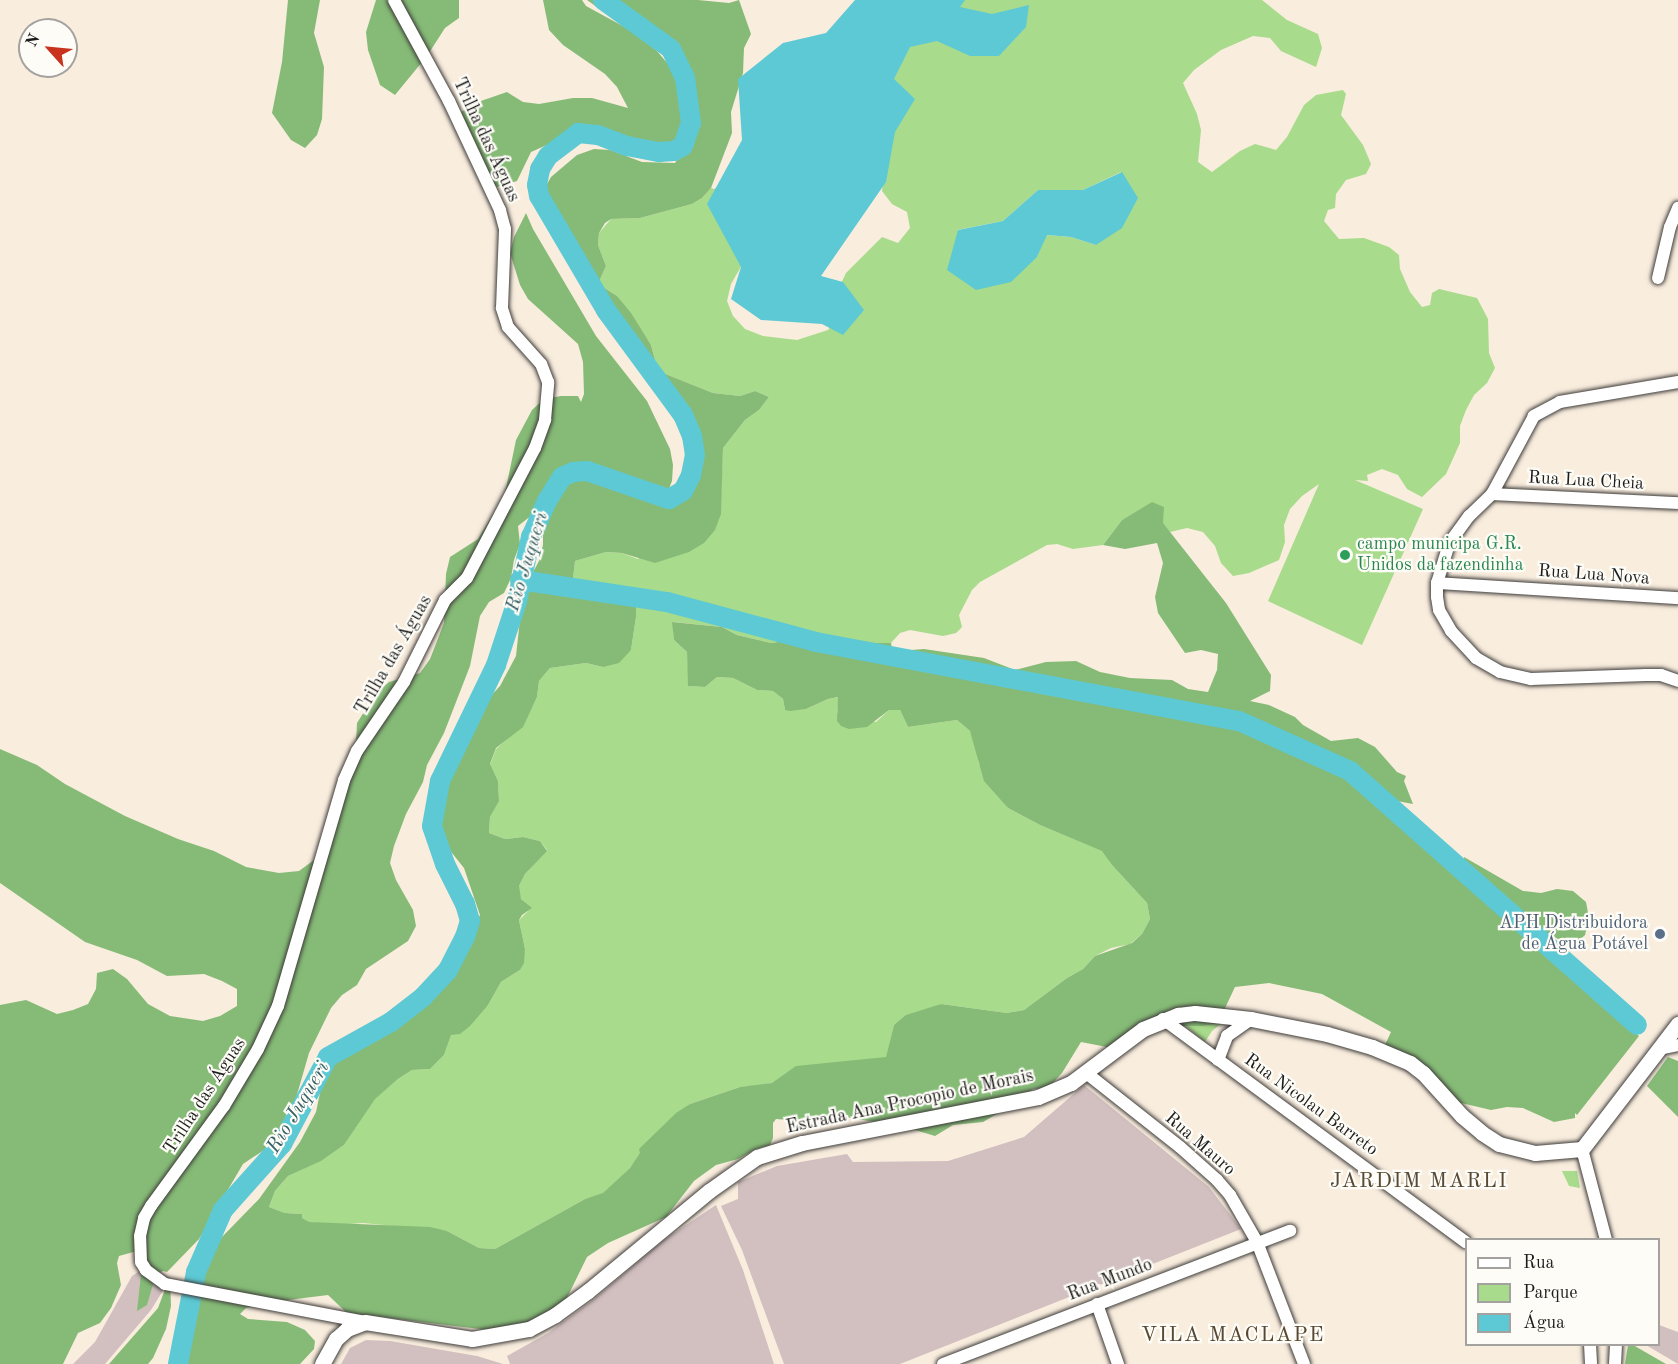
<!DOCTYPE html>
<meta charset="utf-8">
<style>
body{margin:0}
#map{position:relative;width:1678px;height:1364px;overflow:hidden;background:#f9edde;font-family:"Old Standard TT",serif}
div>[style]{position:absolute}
.industrial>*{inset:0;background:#d2bfc0}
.green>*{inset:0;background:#a8db8b}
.forest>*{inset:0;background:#86bb77}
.water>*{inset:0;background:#5dc9d4}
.river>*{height:20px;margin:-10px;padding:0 10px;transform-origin:10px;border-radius:10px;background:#5dc9d4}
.roads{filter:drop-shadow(0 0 2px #3d3b39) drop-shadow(0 0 2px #3d3b39)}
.minor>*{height:12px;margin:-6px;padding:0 6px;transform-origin:6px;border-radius:6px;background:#fff}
.tertiary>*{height:15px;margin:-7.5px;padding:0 7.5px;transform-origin:7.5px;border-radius:7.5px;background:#fff}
.dots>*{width:16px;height:16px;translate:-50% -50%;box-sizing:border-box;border:3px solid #fdfcf7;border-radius:50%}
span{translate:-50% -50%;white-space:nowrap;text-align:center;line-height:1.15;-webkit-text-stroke:4.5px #fdfcf7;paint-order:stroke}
.street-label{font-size:18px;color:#1c1c1c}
.leisure-label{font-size:18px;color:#27864d}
.left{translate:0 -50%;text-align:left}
.service-label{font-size:18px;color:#4e5e75}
.right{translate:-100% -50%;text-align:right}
.water-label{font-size:20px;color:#366166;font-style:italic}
.quarter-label{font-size:21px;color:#594933;letter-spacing:1.5px}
.legend{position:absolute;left:1465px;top:1238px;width:195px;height:108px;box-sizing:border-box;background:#fdfcf7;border:2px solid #a3a29f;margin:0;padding:8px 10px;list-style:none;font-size:18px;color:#1c1c1c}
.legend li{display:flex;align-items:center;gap:12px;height:30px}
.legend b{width:30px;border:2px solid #a3a29f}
.north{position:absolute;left:18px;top:18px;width:60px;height:60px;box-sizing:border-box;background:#fdfcf7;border:2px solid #a3a29f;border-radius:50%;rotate:297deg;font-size:16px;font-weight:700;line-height:24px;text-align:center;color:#1c1c1c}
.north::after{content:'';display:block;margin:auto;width:21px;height:27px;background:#c8321e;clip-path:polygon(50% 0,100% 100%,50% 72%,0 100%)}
</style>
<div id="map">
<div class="industrial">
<div style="clip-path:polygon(1084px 1085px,1209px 1187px,1241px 1229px,900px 1364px,784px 1364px,742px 1250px,721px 1206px,738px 1199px,738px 1182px,777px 1166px,847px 1154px,853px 1162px,948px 1161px,1024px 1137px)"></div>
<div style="clip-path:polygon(716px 1205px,743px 1270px,774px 1364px,510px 1364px,507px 1356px,548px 1333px,593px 1300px,665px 1239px)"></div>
<div style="clip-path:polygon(150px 1264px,170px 1279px,151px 1310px,105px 1364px,73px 1364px,95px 1342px,132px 1276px)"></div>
<div style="clip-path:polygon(1659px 1325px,1678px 1332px,1678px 1364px,1646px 1345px,1658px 1344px)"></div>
<div style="clip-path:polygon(366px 1340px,390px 1341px,477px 1356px,503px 1364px,341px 1364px,350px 1348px)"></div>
</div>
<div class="green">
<div style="clip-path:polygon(evenodd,933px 0,1262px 0,1287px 20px,1318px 34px,1322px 48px,1316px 67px,1281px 51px,1270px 38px,1253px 36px,1221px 50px,1194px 70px,1183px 83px,1197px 114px,1201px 130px,1198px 162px,1212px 172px,1240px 151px,1255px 144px,1276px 150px,1287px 137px,1304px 105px,1316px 95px,1343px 90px,1346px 94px,1341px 115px,1363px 145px,1371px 164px,1366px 174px,1346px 180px,1336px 194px,1335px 208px,1328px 210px,1324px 221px,1339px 239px,1364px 238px,1389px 247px,1399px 255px,1400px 269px,1410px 292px,1422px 307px,1430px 305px,1432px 293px,1439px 289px,1477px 298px,1488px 319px,1489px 353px,1495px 368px,1487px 383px,1474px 395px,1466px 410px,1460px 426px,1460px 443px,1446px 474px,1422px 497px,1407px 489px,1398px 475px,1382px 469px,1367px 475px,1368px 481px,1355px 480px,1423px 509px,1362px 645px,1268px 601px,1319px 484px,1302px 496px,1290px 509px,1284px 525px,1285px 542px,1279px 560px,1249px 573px,1233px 576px,1221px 563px,1215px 546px,1203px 532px,1187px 528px,1170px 532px,1162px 523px,1163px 519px,1152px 503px,1122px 520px,1103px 545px,1073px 549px,1057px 544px,1047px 545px,980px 582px,972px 590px,959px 615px,962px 627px,956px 633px,943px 636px,910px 630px,900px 633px,891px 643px,875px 643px,825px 635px,771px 643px,737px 635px,722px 627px,673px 622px,674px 640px,687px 652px,689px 686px,705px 687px,717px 677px,733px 678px,757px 690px,773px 691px,783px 699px,785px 710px,806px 709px,828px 699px,839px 697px,837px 713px,876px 722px,889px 710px,900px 710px,908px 727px,957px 720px,970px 731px,976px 746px,979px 764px,1008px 808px,1040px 825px,1103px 851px,1112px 865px,1147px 903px,1150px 919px,1142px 934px,1130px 944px,1111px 948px,1095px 956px,1083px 969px,1067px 978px,1024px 1010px,1007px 1013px,941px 1004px,894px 1025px,886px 1059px,757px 1086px,740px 1087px,690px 1104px,662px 1127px,630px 1168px,603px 1194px,585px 1199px,495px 1249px,479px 1248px,447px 1231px,363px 1223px,334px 1225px,308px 1222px,302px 1218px,302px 1214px,285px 1213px,269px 1207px,275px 1191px,288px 1176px,322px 1160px,344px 1145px,374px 1099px,398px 1079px,412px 1070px,430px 1069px,444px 1055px,451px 1034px,488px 1005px,501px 982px,520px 970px,525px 949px,519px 920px,531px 908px,521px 899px,518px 893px,519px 886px,525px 874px,547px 850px,540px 841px,523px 837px,505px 839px,489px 833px,490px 817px,499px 800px,498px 781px,490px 765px,496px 749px,508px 738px,530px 711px,537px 697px,539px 681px,550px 668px,586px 663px,603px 667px,631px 650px,636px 617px,624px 587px,588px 587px,573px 579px,575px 561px,606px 552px,622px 553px,638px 559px,721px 497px,723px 448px,745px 420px,759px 410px,769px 397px,755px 391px,740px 396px,713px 393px,658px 371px,651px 345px,617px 296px,598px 284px,606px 266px,598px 245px,599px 233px,611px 219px,640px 218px,692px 204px,702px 198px,711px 188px,714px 189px,730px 181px,749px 253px,731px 284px,727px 301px,733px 316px,745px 329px,763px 336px,797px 340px,828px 330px,838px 316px,838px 290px,846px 273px,882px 237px,898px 243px,910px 228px,907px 212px,892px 204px,882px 191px,886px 158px,874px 99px,933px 0,1121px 172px,1096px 245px,1071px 237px,1046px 235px,1037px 257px,957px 230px,1003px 221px,1038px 190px,1083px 190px,1121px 172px)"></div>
<div style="clip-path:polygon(1222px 1023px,1212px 1031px,1205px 1042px,1183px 1024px)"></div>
<div style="clip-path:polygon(1562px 1171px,1577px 1171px,1580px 1188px,1569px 1186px)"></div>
</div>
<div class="forest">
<div style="clip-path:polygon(288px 0,320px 0,314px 33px,324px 67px,322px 119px,317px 135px,305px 148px,291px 140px,272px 113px,282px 62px)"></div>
<div style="clip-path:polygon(376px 0,459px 0,459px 18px,445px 28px,427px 56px,395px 95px,380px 85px,368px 50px,366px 32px)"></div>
<div style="clip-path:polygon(543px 0,582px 0,586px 6px,630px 30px,657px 51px,678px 76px,683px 94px,686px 128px,680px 144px,664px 148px,648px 146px,598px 137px,549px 144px,531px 152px,517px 181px,497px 187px,485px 174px,461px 112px,475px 103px,507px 92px,523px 102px,539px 104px,573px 98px,592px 98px,628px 108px,617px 87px,605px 74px,563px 45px,549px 30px)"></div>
<div style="clip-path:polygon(587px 0,698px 0,729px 3px,739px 0,751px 34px,744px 48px,743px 73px,731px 112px,732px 133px,711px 188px,702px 198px,692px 204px,640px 218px,611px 219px,605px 223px,599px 233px,598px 245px,606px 266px,598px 284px,617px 296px,631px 313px,651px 345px,658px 371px,713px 393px,740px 396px,755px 391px,769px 397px,759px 410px,745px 420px,723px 448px,721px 514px,715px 530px,704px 543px,689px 552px,655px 563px,622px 553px,606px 552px,575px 561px,573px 579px,588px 587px,624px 587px,636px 600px,636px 617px,631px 650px,619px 663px,603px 667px,586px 663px,550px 668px,539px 681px,537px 697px,523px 727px,496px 748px,490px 764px,498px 781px,499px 801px,490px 817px,489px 833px,505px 839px,523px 837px,540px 841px,547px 851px,525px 874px,519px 886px,521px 899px,532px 908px,522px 915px,519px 920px,525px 949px,524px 963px,520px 970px,501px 982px,488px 1005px,470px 1026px,460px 1034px,451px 1035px,444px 1055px,430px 1069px,412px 1070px,398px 1079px,375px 1099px,344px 1145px,321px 1161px,288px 1176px,275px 1191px,269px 1207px,285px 1213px,302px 1214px,302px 1218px,309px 1222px,430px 1227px,447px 1231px,479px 1248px,495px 1249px,585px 1199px,603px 1193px,630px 1168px,640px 1153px,639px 1149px,676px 1113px,690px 1104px,740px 1087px,772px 1083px,796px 1066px,886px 1057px,894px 1025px,906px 1015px,941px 1004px,1007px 1013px,1024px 1010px,1067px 978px,1083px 969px,1095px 956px,1132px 943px,1142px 934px,1150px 919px,1147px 903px,1112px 865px,1102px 851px,1040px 825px,1008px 808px,984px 781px,970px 731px,957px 720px,908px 727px,900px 710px,889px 710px,867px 727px,849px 729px,841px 726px,837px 721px,838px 697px,828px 699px,806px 709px,790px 711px,785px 710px,783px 699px,773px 691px,757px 690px,733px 678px,717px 677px,705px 687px,688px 686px,687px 652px,674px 640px,672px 622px,722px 627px,737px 635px,771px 643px,825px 635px,875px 643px,891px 643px,892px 648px,898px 651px,924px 649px,984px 658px,1015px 670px,1046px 662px,1076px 661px,1100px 672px,1130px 678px,1172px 680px,1188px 689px,1208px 692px,1217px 670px,1218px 654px,1201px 650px,1185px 653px,1158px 613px,1155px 597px,1163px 563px,1157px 543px,1125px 549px,1103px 545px,1122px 520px,1152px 502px,1164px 507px,1163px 523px,1226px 603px,1271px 675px,1270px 691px,1250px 701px,1269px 705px,1295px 717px,1303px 725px,1331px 741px,1358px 738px,1375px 747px,1397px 772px,1406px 776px,1404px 781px,1413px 804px,1397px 801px,1391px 816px,1458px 877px,1465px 874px,1464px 857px,1523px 891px,1541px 893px,1557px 889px,1573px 891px,1586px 902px,1589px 918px,1585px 935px,1573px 946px,1527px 924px,1511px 918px,1507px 921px,1639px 1036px,1577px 1115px,1575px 1113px,1575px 1118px,1554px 1122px,1523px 1108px,1507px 1107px,1491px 1110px,1457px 1102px,1384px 1047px,1391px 1032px,1322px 994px,1269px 983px,1235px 987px,1218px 1023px,1203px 1026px,1154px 1026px,1112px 1048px,1081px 1042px,1062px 1073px,1048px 1088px,1033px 1089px,1019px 1101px,983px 1122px,953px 1125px,935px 1136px,905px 1127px,839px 1116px,801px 1121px,776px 1119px,773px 1123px,773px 1138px,770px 1145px,756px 1149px,738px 1159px,716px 1165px,694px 1181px,666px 1217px,608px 1243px,587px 1257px,562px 1308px,518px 1326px,488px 1330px,347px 1313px,328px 1295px,264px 1303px,246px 1308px,240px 1314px,248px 1319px,287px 1322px,305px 1330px,315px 1341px,314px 1349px,300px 1364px,180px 1364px,205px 1268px,222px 1237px,259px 1199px,300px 1142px,316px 1112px,327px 1060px,338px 1047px,414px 999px,427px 987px,462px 948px,480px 915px,464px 868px,444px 843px,438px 826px,440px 810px,456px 761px,488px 699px,500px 686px,516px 656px,523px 591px,539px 561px,543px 545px,543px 528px,532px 515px,518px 526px,520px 544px,514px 560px,511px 578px,504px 593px,489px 602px,480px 616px,470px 666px,444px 733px,427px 765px,423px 782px,406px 814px,394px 846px,390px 863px,396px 880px,413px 910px,416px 926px,408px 941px,366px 969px,357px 985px,342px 995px,331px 1008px,309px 1053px,294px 1105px,292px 1121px,285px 1136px,243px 1164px,199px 1239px,167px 1272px,163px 1271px,156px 1274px,147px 1305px,137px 1311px,143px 1256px,137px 1251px,119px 1256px,117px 1263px,121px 1285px,111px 1308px,100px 1323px,78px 1333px,63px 1364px,0 1364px,0 1005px,26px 1000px,57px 1014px,73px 1010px,88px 1004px,96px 989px,97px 973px,113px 969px,127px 979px,148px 1004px,170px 1016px,203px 1021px,220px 1016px,237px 1006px,237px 989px,222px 981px,204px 974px,167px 976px,137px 960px,85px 942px,0 883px,0 749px,37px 765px,65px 784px,125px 816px,178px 839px,214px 851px,246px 867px,279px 873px,299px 871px,314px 860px,323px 843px,356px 744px,357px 723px,376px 693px,389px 682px,420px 673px,430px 659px,444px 623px,446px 574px,450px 557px,478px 539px,497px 508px,505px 493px,516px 440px,532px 410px,544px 399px,561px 396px,578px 396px,581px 402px,584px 394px,583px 362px,578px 344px,528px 299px,520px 285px,510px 253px,514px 237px,526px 213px,533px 229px,596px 336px,647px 401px,670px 449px,673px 465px,672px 481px,665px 499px,681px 500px,694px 490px,701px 475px,701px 458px,677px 408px,628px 356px,608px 326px,563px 231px,554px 216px,539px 208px,543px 191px,551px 177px,577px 155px,594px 149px,610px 150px,642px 162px,675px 163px,693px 134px,691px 83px,671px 54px,648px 28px,634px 18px,601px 10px)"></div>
<div style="clip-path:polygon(1668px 1057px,1678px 1061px,1678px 1117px,1647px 1086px)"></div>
<div style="clip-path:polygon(170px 1276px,171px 1306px,166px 1329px,153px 1358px,148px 1364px,109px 1364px,158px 1308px)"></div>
<div style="clip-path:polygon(1628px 1345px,1633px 1345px,1666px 1364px,1625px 1364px)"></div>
</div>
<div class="water">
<div style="clip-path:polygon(855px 0,965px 0,960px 7px,992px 14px,1029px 5px,1026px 27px,999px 56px,970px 56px,937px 41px,910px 47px,894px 79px,915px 99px,895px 132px,886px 182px,821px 276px,843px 282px,864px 310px,843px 335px,822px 324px,761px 320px,731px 299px,741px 267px,707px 204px,742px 140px,738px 79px,783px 43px,826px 33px)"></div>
<div style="clip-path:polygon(1122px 172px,1138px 198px,1122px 228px,1096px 245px,1071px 237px,1047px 235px,1037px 257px,1011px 282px,976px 290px,947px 270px,958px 230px,1003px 221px,1038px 190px,1083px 190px)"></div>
</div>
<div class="river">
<div style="left:520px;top:580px;width:149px;rotate:8.5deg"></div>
<div style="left:667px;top:602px;width:154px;rotate:15deg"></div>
<div style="left:816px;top:642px;width:430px;rotate:10.6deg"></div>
<div style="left:1239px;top:721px;width:122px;rotate:24.2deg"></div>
<div style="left:1350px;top:771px;width:383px;rotate:41.5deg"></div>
<div style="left:178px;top:1364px;width:94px;rotate:-78.9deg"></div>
<div style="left:196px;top:1272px;width:68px;rotate:-66.5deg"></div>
<div style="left:223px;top:1210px;width:89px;rotate:-48.2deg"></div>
<div style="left:282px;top:1144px;width:98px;rotate:-62.1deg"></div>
<div style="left:328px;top:1057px;width:72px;rotate:-29.1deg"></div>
<div style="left:391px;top:1022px;width:41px;rotate:-38deg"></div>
<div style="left:423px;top:997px;width:37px;rotate:-47deg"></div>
<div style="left:448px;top:970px;width:37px;rotate:-63deg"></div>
<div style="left:465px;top:937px;width:17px;rotate:-73deg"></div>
<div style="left:470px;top:921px;width:18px;rotate:-106deg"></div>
<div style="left:465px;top:904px;width:45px;rotate:-116.6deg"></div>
<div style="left:445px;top:864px;width:40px;rotate:-108.9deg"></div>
<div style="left:432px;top:826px;width:46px;rotate:-79.9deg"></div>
<div style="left:440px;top:781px;width:129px;rotate:-64.2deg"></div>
<div style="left:496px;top:665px;width:67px;rotate:-71.8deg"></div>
<div style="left:517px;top:601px;width:66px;rotate:-77.7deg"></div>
<div style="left:531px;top:537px;width:39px;rotate:-66deg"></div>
<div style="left:547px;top:501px;width:28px;rotate:-58deg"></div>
<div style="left:562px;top:477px;width:12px;rotate:-24deg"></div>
<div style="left:573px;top:472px;width:14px;rotate:-4deg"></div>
<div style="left:587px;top:471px;width:87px;rotate:18.9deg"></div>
<div style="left:669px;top:499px;width:16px;rotate:-30deg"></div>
<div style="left:683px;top:491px;width:18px;rotate:-63deg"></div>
<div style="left:691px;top:475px;width:20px;rotate:-79deg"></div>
<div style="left:695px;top:455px;width:19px;rotate:-99deg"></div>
<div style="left:692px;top:436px;width:23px;rotate:-113deg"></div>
<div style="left:683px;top:415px;width:130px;rotate:-126.3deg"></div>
<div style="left:606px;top:310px;width:132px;rotate:-120.4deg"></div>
<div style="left:539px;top:196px;width:11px;rotate:-100deg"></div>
<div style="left:537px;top:185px;width:16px;rotate:-79deg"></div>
<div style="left:540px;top:169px;width:15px;rotate:-58deg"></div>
<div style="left:548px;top:156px;width:38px;rotate:-37deg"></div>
<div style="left:578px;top:133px;width:20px;rotate:6deg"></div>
<div style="left:598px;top:135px;width:31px;rotate:21deg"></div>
<div style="left:627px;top:146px;width:33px;rotate:11deg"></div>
<div style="left:659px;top:152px;width:15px;rotate:-4deg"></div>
<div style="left:674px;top:151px;width:10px;rotate:-29deg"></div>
<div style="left:683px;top:146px;width:24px;rotate:-71deg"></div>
<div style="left:691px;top:123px;width:45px;rotate:-97.6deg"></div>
<div style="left:685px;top:78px;width:32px;rotate:-116deg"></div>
<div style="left:671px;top:49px;width:84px;rotate:-144.2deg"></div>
</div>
<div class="roads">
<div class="minor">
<div style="left:1658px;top:278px;width:52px;rotate:-76.8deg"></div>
<div style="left:1670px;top:227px;width:21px;rotate:-67deg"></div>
<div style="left:1678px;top:382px;width:120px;rotate:170.4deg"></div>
<div style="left:1560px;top:402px;width:30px;rotate:152deg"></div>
<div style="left:1534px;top:416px;width:89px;rotate:118.3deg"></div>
<div style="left:1492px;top:494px;width:32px;rotate:136deg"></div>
<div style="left:1469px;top:516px;width:34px;rotate:126deg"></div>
<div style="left:1449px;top:544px;width:41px;rotate:107.1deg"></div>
<div style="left:1437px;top:583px;width:14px;rotate:90deg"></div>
<div style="left:1437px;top:597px;width:13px;rotate:81deg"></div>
<div style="left:1439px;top:610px;width:24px;rotate:60deg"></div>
<div style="left:1451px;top:631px;width:37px;rotate:47deg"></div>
<div style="left:1476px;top:658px;width:28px;rotate:30deg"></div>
<div style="left:1500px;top:672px;width:32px;rotate:13deg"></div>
<div style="left:1531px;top:679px;width:115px;rotate:-2deg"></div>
<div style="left:1646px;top:675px;width:15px"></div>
<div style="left:1661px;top:675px;width:18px;rotate:19deg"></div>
<div style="left:1492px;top:494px;width:186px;rotate:2.8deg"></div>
<div style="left:1437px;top:583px;width:241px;rotate:3.6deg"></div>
<div style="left:1163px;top:1019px;width:376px;rotate:36.4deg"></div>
<div style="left:1659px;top:1049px;width:19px;rotate:-12deg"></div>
<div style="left:1218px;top:1060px;width:26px;rotate:-69deg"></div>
<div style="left:1227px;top:1036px;width:29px;rotate:-35deg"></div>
<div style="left:1085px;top:1072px;width:121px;rotate:38.3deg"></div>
<div style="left:1180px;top:1147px;width:50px;rotate:41.7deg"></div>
<div style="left:1217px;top:1180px;width:20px;rotate:49deg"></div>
<div style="left:1230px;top:1195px;width:54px;rotate:60.1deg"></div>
<div style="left:1257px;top:1242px;width:131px;rotate:68.9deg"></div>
<div style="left:1582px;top:1149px;width:94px;rotate:75.2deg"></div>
<div style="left:1097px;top:1304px;width:64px;rotate:70.7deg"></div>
<div style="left:365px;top:1322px;width:204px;rotate:-169.2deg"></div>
<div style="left:165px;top:1284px;width:24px;rotate:-144deg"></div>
<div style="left:146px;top:1270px;width:9px;rotate:-122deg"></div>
<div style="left:141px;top:1262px;width:26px;rotate:-92deg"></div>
<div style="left:140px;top:1236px;width:18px;rotate:-77deg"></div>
<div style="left:144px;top:1218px;width:14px;rotate:-60deg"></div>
<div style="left:151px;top:1206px;width:124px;rotate:-53.9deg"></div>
<div style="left:224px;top:1106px;width:66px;rotate:-59.2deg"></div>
<div style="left:258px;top:1049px;width:47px;rotate:-65.1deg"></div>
<div style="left:278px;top:1006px;width:235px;rotate:-73.7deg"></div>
<div style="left:344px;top:780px;width:32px;rotate:-66deg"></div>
<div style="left:357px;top:751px;width:83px;rotate:-55.7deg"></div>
<div style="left:404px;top:682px;width:92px;rotate:-63.4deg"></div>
<div style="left:445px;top:600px;width:31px;rotate:-45deg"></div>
<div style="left:467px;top:578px;width:147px;rotate:-62.4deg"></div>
<div style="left:535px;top:448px;width:30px;rotate:-70deg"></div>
<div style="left:545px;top:420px;width:38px;rotate:-85deg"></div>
<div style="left:548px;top:382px;width:19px;rotate:-111deg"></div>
<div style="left:541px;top:364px;width:50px;rotate:-131.7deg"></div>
<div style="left:508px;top:327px;width:20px;rotate:-108deg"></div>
<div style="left:502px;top:308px;width:79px;rotate:-87.8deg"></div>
<div style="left:505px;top:229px;width:20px;rotate:-105deg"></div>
<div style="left:500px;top:210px;width:120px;rotate:-115.1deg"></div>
<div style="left:449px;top:101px;width:115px;rotate:-118.6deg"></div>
<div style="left:1590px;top:1344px;width:20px;rotate:87deg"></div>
<div style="left:943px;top:1364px;width:372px;rotate:-21deg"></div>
<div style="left:1615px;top:1364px;width:20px;rotate:-87deg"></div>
</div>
<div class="tertiary">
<div style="left:322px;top:1364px;width:29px;rotate:-61deg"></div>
<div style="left:336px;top:1339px;width:15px;rotate:-42deg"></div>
<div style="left:347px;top:1329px;width:19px;rotate:-21deg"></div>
<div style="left:365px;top:1322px;width:108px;rotate:9deg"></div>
<div style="left:472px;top:1339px;width:58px;rotate:-10deg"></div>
<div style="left:529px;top:1329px;width:30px;rotate:-28deg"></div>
<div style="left:555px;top:1315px;width:41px;rotate:-36deg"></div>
<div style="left:588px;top:1291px;width:157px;rotate:-39.6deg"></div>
<div style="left:709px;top:1191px;width:59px;rotate:-35.3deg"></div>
<div style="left:757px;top:1157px;width:47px;rotate:-17.3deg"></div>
<div style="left:802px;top:1143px;width:240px;rotate:-11deg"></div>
<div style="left:1038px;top:1097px;width:36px;rotate:-23deg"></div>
<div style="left:1071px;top:1083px;width:90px;rotate:-36.9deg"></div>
<div style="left:1143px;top:1029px;width:38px;rotate:-22deg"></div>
<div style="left:1178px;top:1015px;width:17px;rotate:-7deg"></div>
<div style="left:1195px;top:1013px;width:56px;rotate:6.1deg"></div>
<div style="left:1251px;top:1019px;width:77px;rotate:11.2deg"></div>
<div style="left:1327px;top:1034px;width:47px;rotate:16.1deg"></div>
<div style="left:1372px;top:1047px;width:41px;rotate:22.8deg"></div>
<div style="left:1410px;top:1063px;width:16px;rotate:38deg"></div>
<div style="left:1423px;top:1073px;width:58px;rotate:47.8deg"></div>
<div style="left:1462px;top:1116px;width:26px;rotate:40deg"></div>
<div style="left:1482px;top:1133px;width:20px;rotate:33deg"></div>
<div style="left:1499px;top:1144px;width:37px;rotate:14deg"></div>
<div style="left:1535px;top:1153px;width:47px;rotate:-4.9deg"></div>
<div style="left:1582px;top:1149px;width:158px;rotate:-52.5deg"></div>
</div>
</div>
<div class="dots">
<div style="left:1345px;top:555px;background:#2e9e5b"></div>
<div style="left:1660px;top:934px;background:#5c6f8a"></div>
</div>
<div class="street-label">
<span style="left:486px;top:140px;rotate:65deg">Trilha das Águas</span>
<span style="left:1586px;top:481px;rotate:3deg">Rua Lua Cheia</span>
<span style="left:1594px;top:575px;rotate:4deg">Rua Lua Nova</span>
<span style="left:394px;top:655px;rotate:-60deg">Trilha das Águas</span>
<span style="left:205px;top:1096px;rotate:-57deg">Trilha das Águas</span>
<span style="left:910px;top:1102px;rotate:-12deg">Estrada Ana Procopio de Morais</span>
<span style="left:1311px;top:1105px;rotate:36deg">Rua Nicolau Barreto</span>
<span style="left:1200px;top:1144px;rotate:41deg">Rua Mauro</span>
<span style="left:1110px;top:1280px;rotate:-21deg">Rua Mundo</span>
</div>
<div class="leisure-label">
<span class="left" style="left:1357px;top:555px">campo municipa G.R.<br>Unidos da fazendinha</span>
</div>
<div class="service-label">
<span class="right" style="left:1648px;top:934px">APH Distribuidora<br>de Água Potável</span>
</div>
<div class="water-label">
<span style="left:528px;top:562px;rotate:-73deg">Rio Juqueri</span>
<span style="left:299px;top:1108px;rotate:-59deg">Rio Juqueri</span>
</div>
<div class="quarter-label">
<span style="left:1419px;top:1182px">JARDIM MARLI</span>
<span style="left:1233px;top:1336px">VILA MACLAPE</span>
</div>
<ul class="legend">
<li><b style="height:8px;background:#fff"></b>Rua</li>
<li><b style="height:16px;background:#a8db8b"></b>Parque</li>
<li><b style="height:16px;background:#5dc9d4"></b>Água</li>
</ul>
<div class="north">N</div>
</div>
